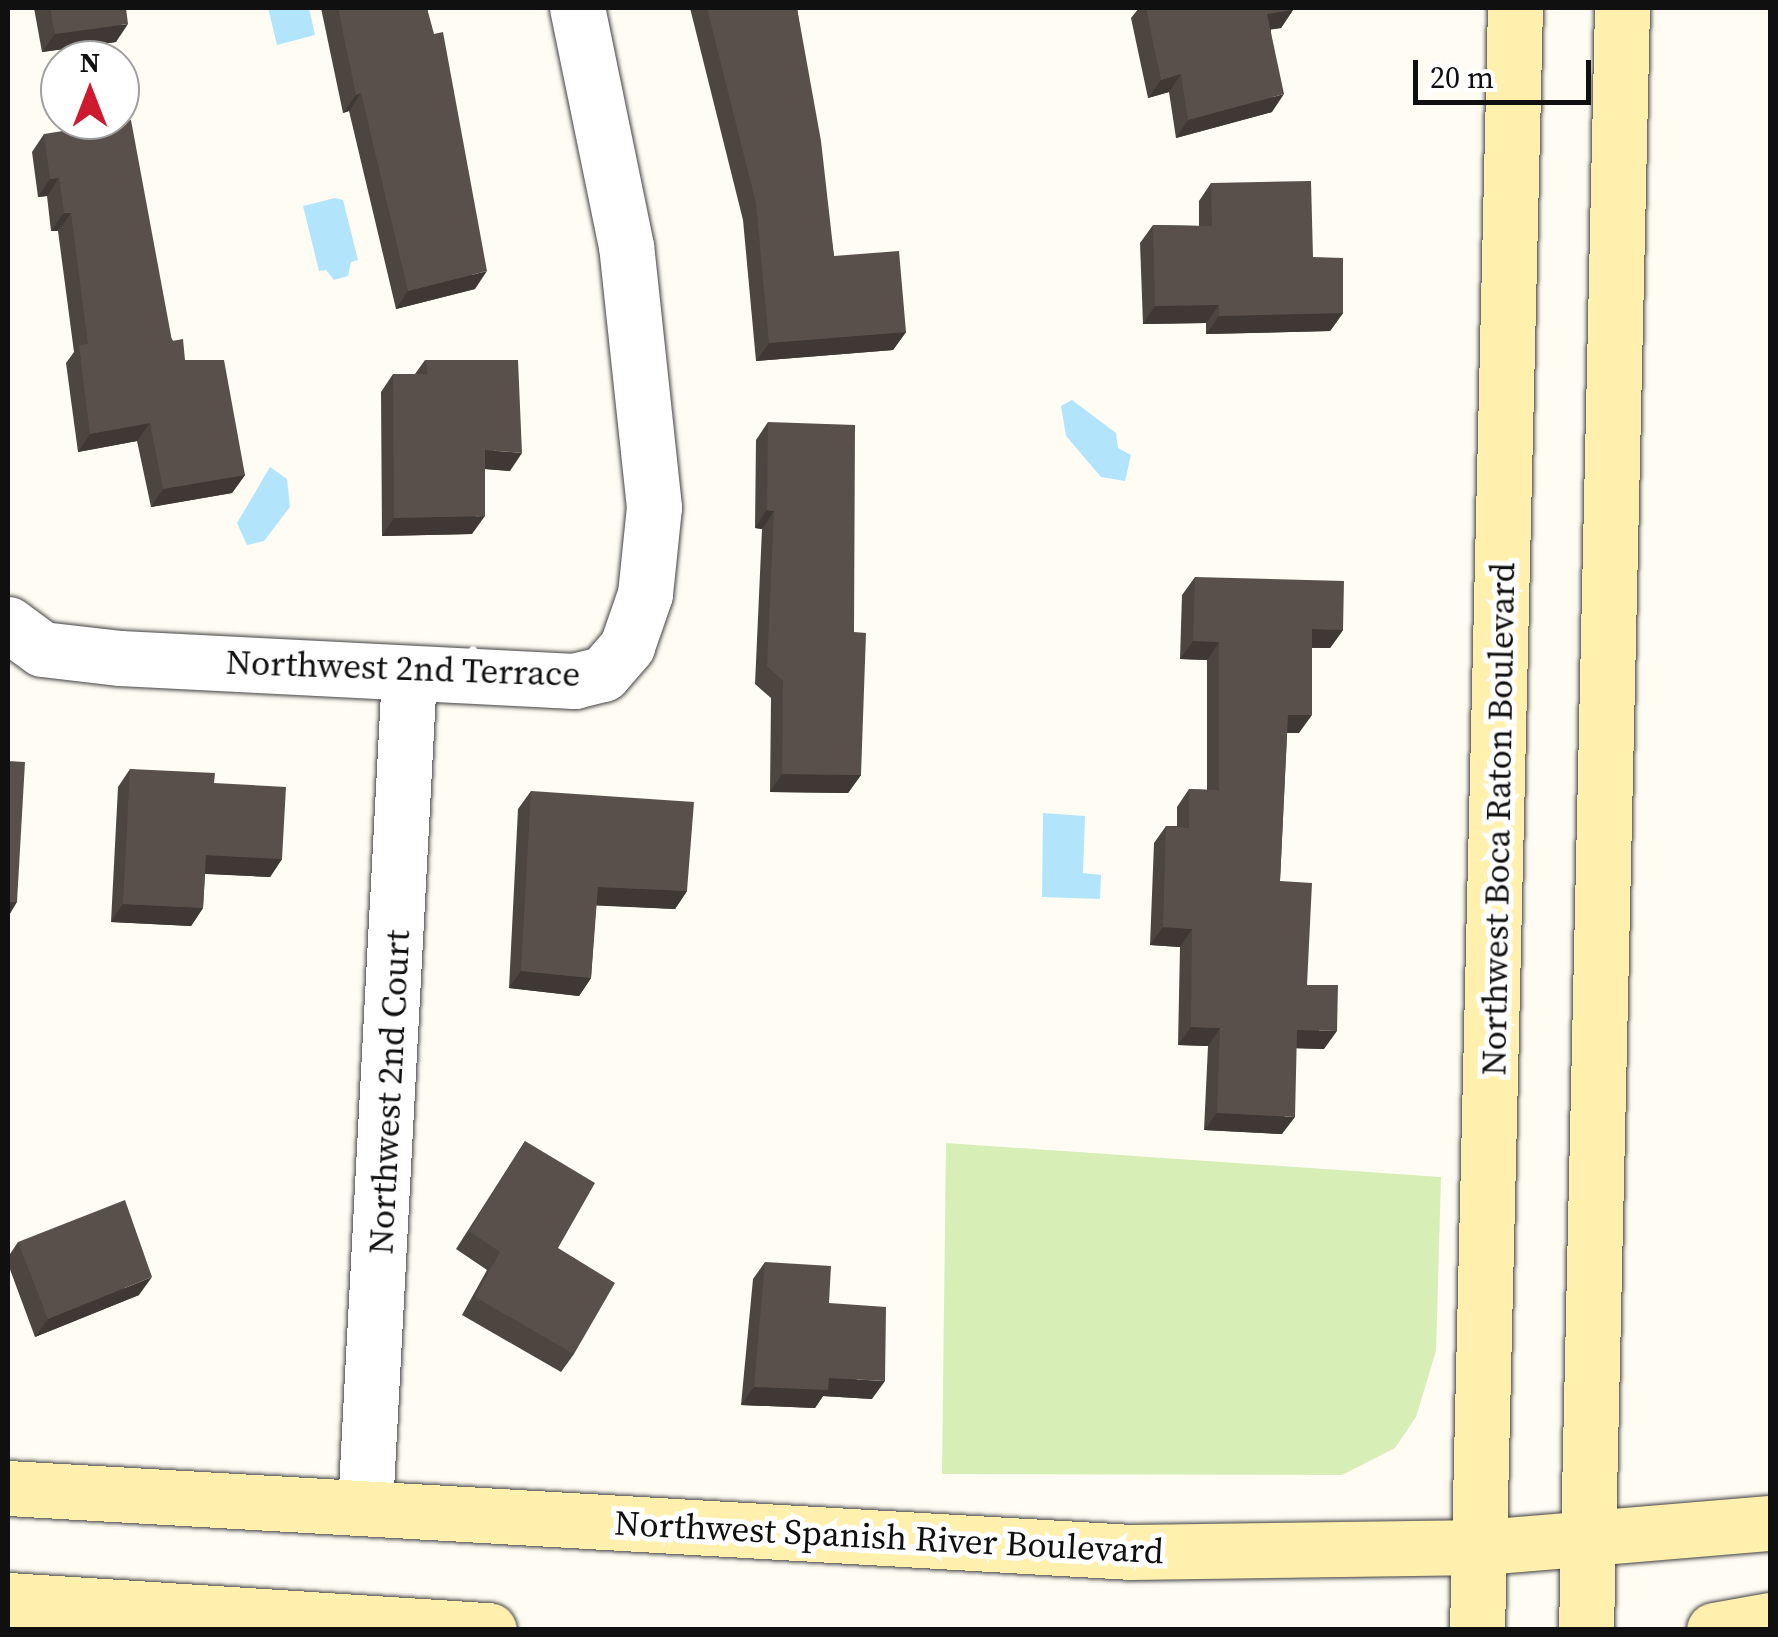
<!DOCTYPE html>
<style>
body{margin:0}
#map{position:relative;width:1778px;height:1637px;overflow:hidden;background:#fffcf3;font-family:"Source Serif 4",serif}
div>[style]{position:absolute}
.green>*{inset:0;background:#d8eeb7}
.water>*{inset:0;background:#b2e5fc}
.roads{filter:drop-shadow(0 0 2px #434343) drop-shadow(0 0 2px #434343)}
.street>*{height:55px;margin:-27.5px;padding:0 27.5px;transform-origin:27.5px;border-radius:27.5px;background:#fff}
.secondary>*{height:55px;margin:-27.5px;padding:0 27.5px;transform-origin:27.5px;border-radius:27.5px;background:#fff0ae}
.wall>*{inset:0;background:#4d4540}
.shaded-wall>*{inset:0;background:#3f3834}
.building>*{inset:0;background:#5a504b}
span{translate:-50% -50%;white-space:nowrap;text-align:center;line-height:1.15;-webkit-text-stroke:10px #fff;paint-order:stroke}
.street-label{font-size:35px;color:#101010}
.frame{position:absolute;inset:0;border:10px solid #101010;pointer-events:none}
.north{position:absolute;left:40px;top:40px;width:100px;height:100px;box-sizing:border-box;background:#fff;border:2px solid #9f9f9f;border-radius:50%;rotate:0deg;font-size:28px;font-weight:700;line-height:40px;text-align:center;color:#101010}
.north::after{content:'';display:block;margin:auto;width:35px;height:45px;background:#ce192f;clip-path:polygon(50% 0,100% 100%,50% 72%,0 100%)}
.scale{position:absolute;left:1413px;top:60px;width:178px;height:45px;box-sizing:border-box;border:5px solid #101010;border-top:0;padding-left:12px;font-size:30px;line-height:35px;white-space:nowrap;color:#101010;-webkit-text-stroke:8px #fff;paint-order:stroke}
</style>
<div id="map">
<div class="green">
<div style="clip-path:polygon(946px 1143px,1441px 1177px,1436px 1351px,1416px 1417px,1395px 1448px,1342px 1475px,942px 1474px)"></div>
</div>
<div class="water">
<div style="clip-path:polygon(268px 8px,309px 8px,315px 35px,277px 45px)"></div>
<div style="clip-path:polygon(335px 198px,343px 200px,358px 260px,351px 262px,348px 276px,334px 280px,326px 270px,319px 271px,303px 206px)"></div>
<div style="clip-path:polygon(1072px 400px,1116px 433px,1118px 448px,1131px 455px,1125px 481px,1101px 477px,1066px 436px,1061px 406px)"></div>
<div style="clip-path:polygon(270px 467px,287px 479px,290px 507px,264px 541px,247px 545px,237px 523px)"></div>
<div style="clip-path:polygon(1043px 813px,1085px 816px,1083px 873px,1101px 875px,1100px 899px,1042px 897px)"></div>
</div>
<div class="roads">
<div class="street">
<div style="left:8px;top:624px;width:42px;rotate:36.3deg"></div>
<div style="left:42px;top:649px;width:79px;rotate:6.6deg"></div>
<div style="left:120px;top:658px;width:455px;rotate:2.9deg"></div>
<div style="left:574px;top:681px;width:30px;rotate:-14deg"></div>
<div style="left:603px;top:674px;width:37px;rotate:-49deg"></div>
<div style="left:627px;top:646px;width:55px;rotate:-70.9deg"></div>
<div style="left:645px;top:594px;width:87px;rotate:-84.1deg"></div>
<div style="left:654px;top:507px;width:262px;rotate:-96.1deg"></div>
<div style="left:626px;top:246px;width:243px;rotate:-101.6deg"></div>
<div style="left:365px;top:1508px;width:834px;rotate:-86.98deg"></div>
</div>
<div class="secondary">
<div style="left:8px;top:1488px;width:1124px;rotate:3.26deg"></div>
<div style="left:1130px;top:1552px;width:353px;rotate:-0.8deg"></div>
<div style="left:1483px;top:1547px;width:288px;rotate:-4.8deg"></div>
<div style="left:8px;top:1600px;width:482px;rotate:3.6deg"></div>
<div style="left:1477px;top:1630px;width:1622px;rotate:-88.66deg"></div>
<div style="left:1586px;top:1630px;width:1622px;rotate:-88.73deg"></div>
<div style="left:1714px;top:1630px;width:57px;rotate:-10.1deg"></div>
</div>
</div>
<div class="wall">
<div style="clip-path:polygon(34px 8px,126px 8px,116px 42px,42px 52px)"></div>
<div style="clip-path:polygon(321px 8px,427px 8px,475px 289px,396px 309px,349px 111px,343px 113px)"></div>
<div style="clip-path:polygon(690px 8px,797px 8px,834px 256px,906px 332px,893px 350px,756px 361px,743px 220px)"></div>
<div style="clip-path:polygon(1139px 8px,1293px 8px,1293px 10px,1281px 28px,1271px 29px,1272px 112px,1176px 138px,1169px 92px,1148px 98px,1131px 18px)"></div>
<div style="clip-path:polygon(44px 134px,185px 360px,245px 475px,232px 493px,151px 507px,137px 441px,78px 452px,66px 363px,74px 352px,58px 231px,51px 231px,47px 196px,38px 197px,32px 152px)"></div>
<div style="clip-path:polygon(1211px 183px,1313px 257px,1343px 313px,1330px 331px,1206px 334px,1206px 323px,1143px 324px,1140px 243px,1153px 225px,1199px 226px,1199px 201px)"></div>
<div style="clip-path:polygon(425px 360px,510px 471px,485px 469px,472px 534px,382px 536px,381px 392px,393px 374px,415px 374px)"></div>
<div style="clip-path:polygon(768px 422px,854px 632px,861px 775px,848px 793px,770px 792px,771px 698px,755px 684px,762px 529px,755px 528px,756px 440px)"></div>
<div style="clip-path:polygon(1195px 577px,1343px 630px,1330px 648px,1312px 648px,1299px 733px,1287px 733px,1280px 881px,1324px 1049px,1296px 1048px,1282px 1134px,1204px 1130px,1208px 1046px,1178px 1045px,1180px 947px,1150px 945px,1154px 843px,1166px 826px,1177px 826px,1177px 807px,1189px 789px,1207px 790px,1207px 660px,1180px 659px,1182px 595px)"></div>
<div style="clip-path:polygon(130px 769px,214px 783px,282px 859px,270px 877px,205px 874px,203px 908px,191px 926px,111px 922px,118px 787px)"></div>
<div style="clip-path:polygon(531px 791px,687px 891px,675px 909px,596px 905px,591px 978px,579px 996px,509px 988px,518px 809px)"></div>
<div style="clip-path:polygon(525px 1141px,558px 1248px,574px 1354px,561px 1372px,462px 1315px,487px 1270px,456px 1249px)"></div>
<div style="clip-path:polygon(18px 1242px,139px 1295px,35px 1337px,8px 1264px,8px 1257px)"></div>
<div style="clip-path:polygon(765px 1262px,872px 1399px,823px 1396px,815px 1408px,741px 1405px,753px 1279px)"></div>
</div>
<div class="shaded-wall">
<div style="clip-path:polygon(1293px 10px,1281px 28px,1255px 32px,1267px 14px)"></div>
<div style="clip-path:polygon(128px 24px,116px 42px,42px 52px,55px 34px)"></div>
<div style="clip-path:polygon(1181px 74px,1169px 92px,1148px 98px,1161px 80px)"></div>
<div style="clip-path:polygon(361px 93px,349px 111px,343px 113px,356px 95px)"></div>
<div style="clip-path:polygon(1284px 94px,1272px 112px,1176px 138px,1188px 120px)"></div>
<div style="clip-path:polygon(59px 178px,47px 196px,38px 197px,50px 179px)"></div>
<div style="clip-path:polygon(64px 213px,71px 213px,58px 231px,51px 231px)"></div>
<div style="clip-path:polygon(487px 271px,475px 289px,396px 309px,408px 291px)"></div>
<div style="clip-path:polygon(1219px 305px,1206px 323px,1143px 324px,1155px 306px)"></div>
<div style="clip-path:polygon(1343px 313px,1330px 331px,1206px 334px,1219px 316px)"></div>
<div style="clip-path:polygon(906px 332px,893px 350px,756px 361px,769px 343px)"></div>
<div style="clip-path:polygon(150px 423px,137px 441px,78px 452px,90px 434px)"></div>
<div style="clip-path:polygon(485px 450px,522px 453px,510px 471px,472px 468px)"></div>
<div style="clip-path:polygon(245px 475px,232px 493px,151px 507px,163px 489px)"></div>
<div style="clip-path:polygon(767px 510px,774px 511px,762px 529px,755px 528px)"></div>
<div style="clip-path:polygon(485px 516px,472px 534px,382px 536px,394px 518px)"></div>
<div style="clip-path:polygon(1312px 629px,1343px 630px,1330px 648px,1299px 647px)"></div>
<div style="clip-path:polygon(1193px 641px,1219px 642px,1207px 660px,1180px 659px)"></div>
<div style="clip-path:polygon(1288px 715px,1312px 715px,1299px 733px,1276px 732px)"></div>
<div style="clip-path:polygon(782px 774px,861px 775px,848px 793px,770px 792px)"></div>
<div style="clip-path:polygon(206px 855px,282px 859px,270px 877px,193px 873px)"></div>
<div style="clip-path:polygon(598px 887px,687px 891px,675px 909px,585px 905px)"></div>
<div style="clip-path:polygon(8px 902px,17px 902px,8px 917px)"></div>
<div style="clip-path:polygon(123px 904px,203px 908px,191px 926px,111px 922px)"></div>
<div style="clip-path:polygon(1163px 927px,1192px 929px,1180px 947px,1150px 945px)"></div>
<div style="clip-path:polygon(521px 971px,591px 978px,579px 996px,509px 988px)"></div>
<div style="clip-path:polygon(1191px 1027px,1220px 1028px,1208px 1046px,1178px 1045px)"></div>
<div style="clip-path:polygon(1297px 1030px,1337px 1031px,1324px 1049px,1284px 1048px)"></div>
<div style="clip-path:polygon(1217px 1113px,1295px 1117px,1282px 1134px,1204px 1130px)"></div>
<div style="clip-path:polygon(152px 1277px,139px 1295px,35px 1337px,48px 1319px)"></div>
<div style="clip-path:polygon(829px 1378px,885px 1381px,872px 1399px,823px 1396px,815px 1408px,741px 1405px,754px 1387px)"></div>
</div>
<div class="building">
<div style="clip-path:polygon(50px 8px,126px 8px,128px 24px,55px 34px)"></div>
<div style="clip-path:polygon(338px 8px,427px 8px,434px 34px,443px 32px,487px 271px,408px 291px,361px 93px,356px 95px)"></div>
<div style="clip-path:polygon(707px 8px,797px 8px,821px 141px,834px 256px,899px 251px,906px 332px,769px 343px,756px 203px)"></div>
<div style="clip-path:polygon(1146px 8px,1293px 8px,1293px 10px,1267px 14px,1284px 94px,1188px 120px,1181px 74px,1161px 80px)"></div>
<div style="clip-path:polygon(131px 120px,172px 341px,183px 339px,185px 360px,224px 360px,245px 475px,163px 489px,150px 423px,90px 434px,79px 345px,88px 344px,71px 213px,64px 213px,59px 178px,50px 179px,44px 134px)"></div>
<div style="clip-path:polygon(1311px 181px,1313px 257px,1343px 258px,1343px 313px,1219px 316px,1219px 305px,1155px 306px,1153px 225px,1212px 226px,1211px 183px)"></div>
<div style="clip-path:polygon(425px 360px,518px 360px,522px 453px,485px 450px,485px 516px,394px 518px,393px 374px,428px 374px)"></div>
<div style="clip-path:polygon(768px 422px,855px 425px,854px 632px,866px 633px,861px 775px,782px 774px,783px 681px,767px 666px,774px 511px,767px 510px)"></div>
<div style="clip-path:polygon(1195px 577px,1344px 581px,1343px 630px,1312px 629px,1312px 715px,1288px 715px,1280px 881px,1312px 883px,1307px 985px,1338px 985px,1337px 1031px,1297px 1030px,1295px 1117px,1217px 1113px,1220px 1028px,1191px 1027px,1192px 929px,1163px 927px,1166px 826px,1189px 828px,1189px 789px,1219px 790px,1219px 642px,1193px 641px)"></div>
<div style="clip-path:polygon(8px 761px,25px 762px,17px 902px,8px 902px)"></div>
<div style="clip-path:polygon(130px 769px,215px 773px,214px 783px,286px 787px,282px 859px,206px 855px,203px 908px,123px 904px)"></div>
<div style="clip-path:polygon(531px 791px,694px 802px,687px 891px,598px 887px,591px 978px,521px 971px)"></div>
<div style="clip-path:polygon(525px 1141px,595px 1183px,558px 1248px,615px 1283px,574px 1354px,475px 1297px,500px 1252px,469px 1231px)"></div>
<div style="clip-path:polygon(125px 1200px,152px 1277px,48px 1319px,18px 1242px)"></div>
<div style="clip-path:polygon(765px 1262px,831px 1266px,829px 1303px,886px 1307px,885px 1381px,829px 1378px,828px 1390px,754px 1387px)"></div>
</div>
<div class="street-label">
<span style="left:403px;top:668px;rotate:2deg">Northwest 2nd Terrace</span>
<span style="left:1498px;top:819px;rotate:-89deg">Northwest Boca Raton Boulevard</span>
<span style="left:389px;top:1092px;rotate:-87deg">Northwest 2nd Court</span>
<span style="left:889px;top:1537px;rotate:3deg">Northwest Spanish River Boulevard</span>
</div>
<div class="frame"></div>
<div class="north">N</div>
<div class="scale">20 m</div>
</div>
